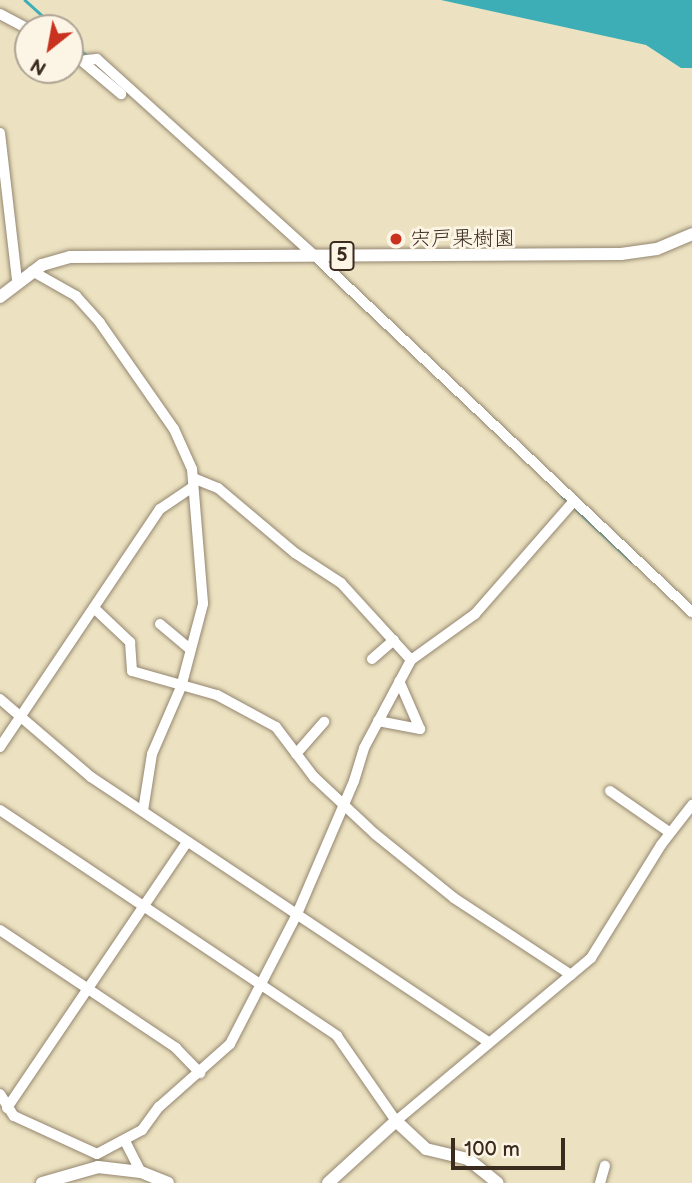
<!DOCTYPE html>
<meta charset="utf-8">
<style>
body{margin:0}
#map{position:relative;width:692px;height:1183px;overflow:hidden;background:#ece2c1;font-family:"Balsamiq Sans","Klee One",sans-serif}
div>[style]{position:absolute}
.water>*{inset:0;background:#3daeb6}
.stream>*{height:2.5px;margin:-1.25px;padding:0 1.25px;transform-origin:1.25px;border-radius:1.25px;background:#3daeb6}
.roads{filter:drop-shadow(0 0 2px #948670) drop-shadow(0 0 2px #948670)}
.minor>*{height:10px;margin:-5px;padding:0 5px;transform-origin:5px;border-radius:5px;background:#fff}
.major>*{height:12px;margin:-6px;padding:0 6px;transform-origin:6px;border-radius:6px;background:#fff}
.dots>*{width:19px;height:19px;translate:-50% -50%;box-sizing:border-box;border:4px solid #fcf5e5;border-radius:50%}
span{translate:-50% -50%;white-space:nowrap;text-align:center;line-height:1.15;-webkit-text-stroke:6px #fcf5e5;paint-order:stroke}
.shield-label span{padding:2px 5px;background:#fcf5e5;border:2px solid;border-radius:5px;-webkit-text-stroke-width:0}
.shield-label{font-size:19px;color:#3b2a1e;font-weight:700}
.poi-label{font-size:21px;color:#3b2a1e}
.left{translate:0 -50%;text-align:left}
.north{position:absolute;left:14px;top:14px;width:70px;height:70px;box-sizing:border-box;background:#fcf5e5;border:2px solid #afa495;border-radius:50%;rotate:211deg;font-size:19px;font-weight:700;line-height:28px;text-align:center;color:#3b2a1e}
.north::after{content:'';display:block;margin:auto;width:24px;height:32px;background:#c8321e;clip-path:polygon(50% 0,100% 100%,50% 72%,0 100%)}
.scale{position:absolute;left:451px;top:1138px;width:114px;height:32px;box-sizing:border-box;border:4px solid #3b2a1e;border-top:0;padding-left:9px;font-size:21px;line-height:24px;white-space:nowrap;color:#3b2a1e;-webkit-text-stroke:5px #fcf5e5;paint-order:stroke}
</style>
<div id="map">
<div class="water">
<div style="clip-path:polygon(441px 0,692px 0,692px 68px,681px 68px,646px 45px)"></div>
</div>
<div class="stream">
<div style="left:25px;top:0;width:42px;rotate:42.1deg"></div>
<div style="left:70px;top:40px;width:23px;rotate:43deg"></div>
<div style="left:562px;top:496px;width:95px;rotate:43.3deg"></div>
</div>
<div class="roads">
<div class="minor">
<div style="left:0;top:14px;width:32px;rotate:28deg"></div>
<div style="left:70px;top:51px;width:67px;rotate:40.1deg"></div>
<div style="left:86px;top:60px;width:11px;rotate:-5deg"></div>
<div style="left:97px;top:59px;width:294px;rotate:42.1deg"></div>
<div style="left:315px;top:256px;width:519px;rotate:43.36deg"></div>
<div style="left:0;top:133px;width:149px;rotate:83.4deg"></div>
<div style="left:32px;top:271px;width:51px;rotate:29.6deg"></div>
<div style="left:76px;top:296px;width:36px;rotate:48deg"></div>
<div style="left:100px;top:323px;width:129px;rotate:55.1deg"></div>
<div style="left:174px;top:429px;width:44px;rotate:65.8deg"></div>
<div style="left:192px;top:469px;width:135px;rotate:85.3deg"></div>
<div style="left:203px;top:604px;width:86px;rotate:104.8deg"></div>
<div style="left:181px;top:687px;width:73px;rotate:113.4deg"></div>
<div style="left:152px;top:754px;width:58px;rotate:99deg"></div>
<div style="left:193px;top:478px;width:27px;rotate:22deg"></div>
<div style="left:218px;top:488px;width:101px;rotate:40.2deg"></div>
<div style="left:295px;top:553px;width:55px;rotate:33.1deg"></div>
<div style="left:341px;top:583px;width:104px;rotate:47.7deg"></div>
<div style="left:94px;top:608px;width:50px;rotate:43.4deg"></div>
<div style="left:130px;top:642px;width:29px;rotate:86deg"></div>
<div style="left:132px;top:671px;width:88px;rotate:15.8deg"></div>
<div style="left:217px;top:695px;width:67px;rotate:28.5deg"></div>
<div style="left:276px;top:727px;width:63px;rotate:52.8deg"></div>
<div style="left:314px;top:777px;width:83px;rotate:43.1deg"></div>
<div style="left:375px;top:834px;width:102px;rotate:39deg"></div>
<div style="left:454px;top:898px;width:140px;rotate:33.3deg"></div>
<div style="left:160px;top:624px;width:38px;rotate:40deg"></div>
<div style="left:372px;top:659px;width:29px;rotate:-41deg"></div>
<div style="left:0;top:699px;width:120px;rotate:40.6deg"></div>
<div style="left:91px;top:777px;width:477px;rotate:33.7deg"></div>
<div style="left:378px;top:721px;width:43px;rotate:10.8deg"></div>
<div style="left:420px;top:729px;width:52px;rotate:-113.6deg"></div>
<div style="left:0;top:747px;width:287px;rotate:-56.1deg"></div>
<div style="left:160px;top:509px;width:40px;rotate:-34deg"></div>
<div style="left:296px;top:754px;width:43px;rotate:-48.8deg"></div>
<div style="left:610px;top:791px;width:72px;rotate:34.8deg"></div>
<div style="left:0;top:810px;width:406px;rotate:33.8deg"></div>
<div style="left:337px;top:1036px;width:103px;rotate:55.2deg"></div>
<div style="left:396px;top:1121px;width:254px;rotate:-39.9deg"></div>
<div style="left:591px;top:958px;width:133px;rotate:-58.2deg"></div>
<div style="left:661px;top:845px;width:51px;rotate:-52.2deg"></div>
<div style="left:0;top:930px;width:212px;rotate:33.8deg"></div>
<div style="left:176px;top:1048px;width:35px;rotate:46deg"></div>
<div style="left:0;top:1094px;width:26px;rotate:58deg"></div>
<div style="left:14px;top:1116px;width:91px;rotate:24.6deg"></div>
<div style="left:97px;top:1154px;width:51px;rotate:-28.1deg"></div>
<div style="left:142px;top:1130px;width:29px;rotate:-54deg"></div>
<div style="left:159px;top:1107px;width:95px;rotate:-41.6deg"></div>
<div style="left:230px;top:1044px;width:146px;rotate:-62.7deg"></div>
<div style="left:297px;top:914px;width:145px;rotate:-66.8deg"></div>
<div style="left:354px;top:781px;width:34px;rotate:-73deg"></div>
<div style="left:364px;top:748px;width:100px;rotate:-61.9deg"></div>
<div style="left:411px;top:660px;width:79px;rotate:-35.7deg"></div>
<div style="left:475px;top:614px;width:150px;rotate:-48.8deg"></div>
<div style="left:7px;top:1108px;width:321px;rotate:-55.9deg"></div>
<div style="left:125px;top:1141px;width:35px;rotate:63deg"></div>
<div style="left:600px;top:1183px;width:18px;rotate:-74deg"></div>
</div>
<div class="major">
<div style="left:0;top:297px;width:53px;rotate:-37.3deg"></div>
<div style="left:42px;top:265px;width:29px;rotate:-16deg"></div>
<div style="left:70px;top:257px;width:551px;rotate:-0.31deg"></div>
<div style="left:621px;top:254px;width:36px;rotate:-8deg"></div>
<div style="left:657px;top:249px;width:38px;rotate:-23deg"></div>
<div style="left:42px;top:1183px;width:58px;rotate:-15.9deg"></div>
<div style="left:98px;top:1167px;width:43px;rotate:6.6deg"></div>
<div style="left:141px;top:1172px;width:29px;rotate:22deg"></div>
<div style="left:328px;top:1183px;width:92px;rotate:-42.4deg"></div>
<div style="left:396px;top:1121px;width:41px;rotate:43deg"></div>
<div style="left:426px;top:1149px;width:43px;rotate:13.4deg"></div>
<div style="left:468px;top:1159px;width:38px;rotate:39deg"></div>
</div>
</div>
<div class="dots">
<div style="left:396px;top:239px;background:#c8321e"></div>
</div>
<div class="shield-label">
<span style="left:342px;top:256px">5</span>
</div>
<div class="poi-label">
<span class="left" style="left:410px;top:239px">宍戸果樹園</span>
</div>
<div class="north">N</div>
<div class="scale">100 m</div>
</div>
